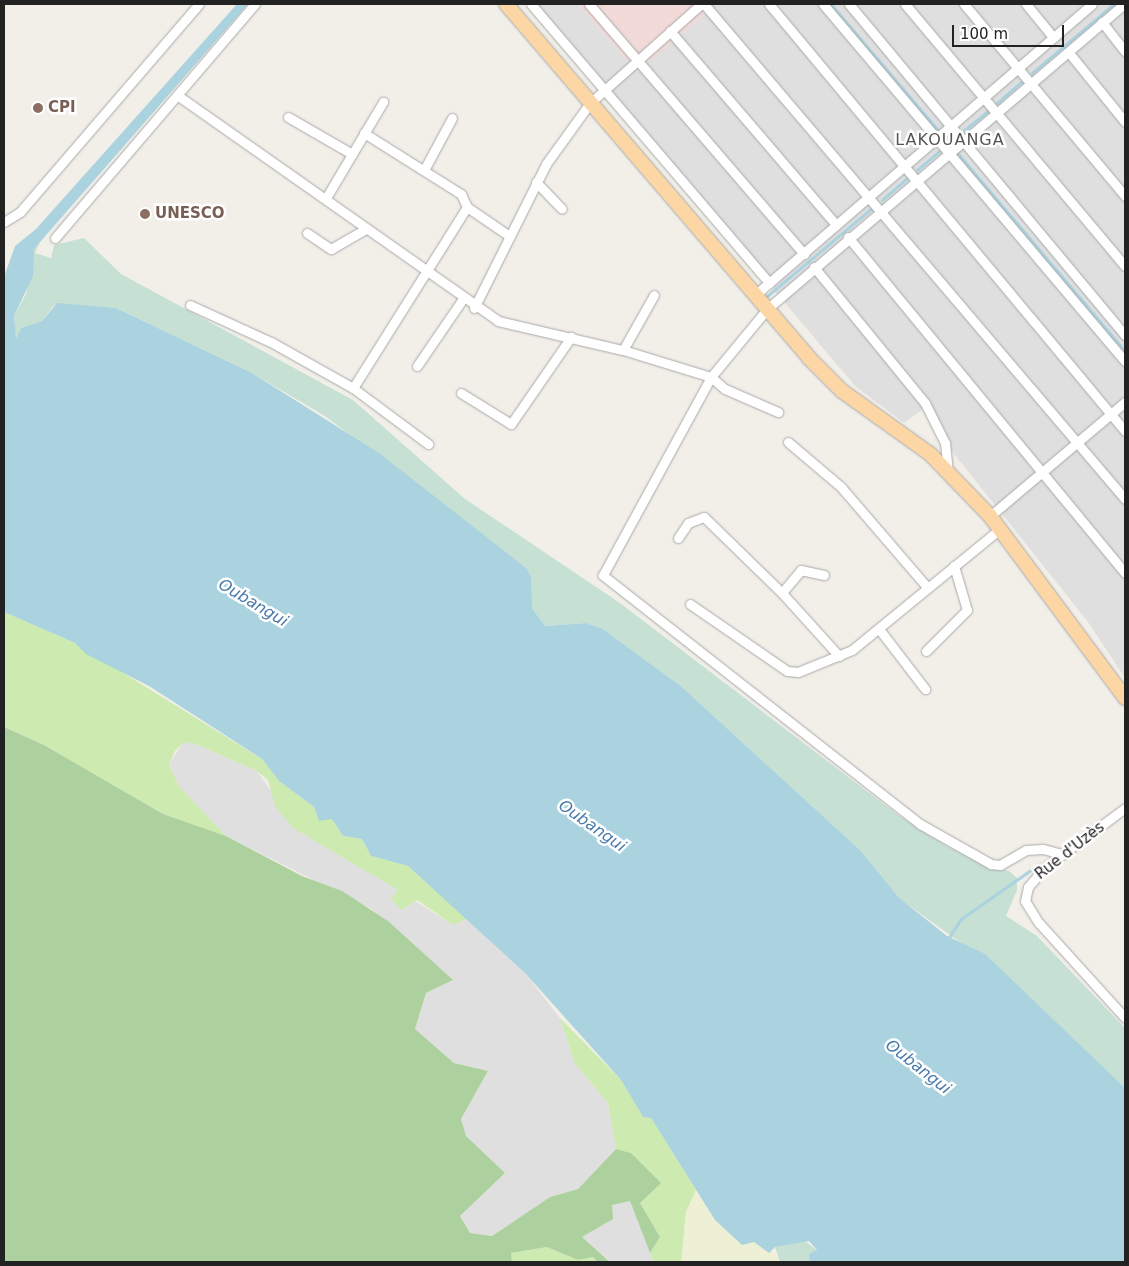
<!DOCTYPE html>
<meta charset="utf-8">
<style>
body{margin:0}
#map{position:relative;width:1129px;height:1266px;overflow:hidden;background:#f2efe9;font-family:"DejaVu Sans",sans-serif}
div>[style]{position:absolute}
.residential>*{inset:0;background:#e0dfdf}
.commercial>*{inset:0;background:#f2dad9}
.farmland>*{inset:0;background:#eef0d5}
.grass>*{inset:0;background:#cdebb0}
.forest>*{inset:0;background:#add19e}
.wetland>*{inset:0;background:#c6e0d4}
.water>*{inset:0;background:#aad3df}
.stream>*{height:2.5px;margin:-1.25px;padding:0 1.25px;transform-origin:1.25px;border-radius:1.25px;background:#aad3df}
.roads{filter:drop-shadow(0 0 1px #a9a9a9) drop-shadow(0 0 1px #a9a9a9)}
.street>*{height:9px;margin:-4.5px;padding:0 4.5px;transform-origin:4.5px;border-radius:4.5px;background:#fff}
.primary>*{height:14px;margin:-7px;padding:0 7px;transform-origin:7px;border-radius:7px;background:#fcd6a4}
.dots>*{width:14px;height:14px;translate:-50% -50%;box-sizing:border-box;border:2px solid #fff;border-radius:50%}
span{translate:-50% -50%;white-space:nowrap;text-align:center;line-height:1.15;-webkit-text-stroke:5px #fff;paint-order:stroke}
.education-label{font-size:15px;color:#785e54;font-weight:700}
.left{translate:0 -50%;text-align:left}
.street-label{font-size:15px;color:#222}
.neighbourhood-label{font-size:16px;color:#555;letter-spacing:1px}
.water-label{font-size:16px;color:#4a7aab;font-style:italic}
.frame{position:absolute;inset:0;border:5px solid #222;pointer-events:none}
.scale{position:absolute;left:952px;top:25px;width:112px;height:22px;box-sizing:border-box;border:2px solid #222;border-top:0;padding-left:6px;font-size:15px;line-height:18px;white-space:nowrap;color:#222;-webkit-text-stroke:4px #fff;paint-order:stroke}
</style>
<div id="map">
<div class="residential">
<div style="clip-path:polygon(533px 4px,578px 4px,637px 72px,712px 4px,1125px 4px,1125px 678px,1088px 622px,951px 450px,930px 404px,904px 423px,855px 386px)"></div>
<div style="clip-path:polygon(183px 743px,193px 743px,257px 771px,271px 791px,373px 874px,453px 925px,467px 919px,525px 973px,560px 1018px,575px 1064px,608px 1103px,616px 1149px,578px 1189px,550px 1197px,492px 1236px,470px 1233px,460px 1216px,505px 1173px,466px 1136px,461px 1119px,488px 1071px,454px 1063px,415px 1029px,426px 993px,453px 980px,370px 908px,226px 836px,177px 785px,169px 764px)"></div>
<div style="clip-path:polygon(630px 1201px,650px 1253px,654px 1262px,611px 1262px,582px 1237px,612px 1219px,612px 1205px)"></div>
</div>
<div class="commercial">
<div style="clip-path:polygon(578px 4px,712px 4px,714px 6px,637px 72px)"></div>
</div>
<div class="farmland">
<div style="clip-path:polygon(696px 1190px,715px 1220px,774px 1252px,780px 1262px,681px 1262px,686px 1212px)"></div>
</div>
<div class="grass">
<div style="clip-path:polygon(4px 612px,75px 643px,262px 759px,279px 781px,314px 807px,319px 820px,332px 819px,343px 836px,362px 839px,371px 856px,408px 866px,467px 919px,453px 925px,417px 900px,401px 910px,391px 899px,398px 890px,293px 828px,275px 806px,268px 780px,257px 771px,193px 743px,183px 743px,175px 751px,169px 765px,178px 785px,226px 836px,163px 814px,44px 745px,4px 727px)"></div>
<div style="clip-path:polygon(560px 1018px,621px 1080px,643px 1117px,651px 1118px,696px 1190px,686px 1212px,681px 1262px,654px 1262px,650px 1253px,660px 1237px,640px 1203px,631px 1153px,616px 1149px,608px 1103px,575px 1064px)"></div>
<div style="clip-path:polygon(547px 1247px,578px 1260px,593px 1257px,597px 1262px,512px 1262px,511px 1253px)"></div>
</div>
<div class="forest">
<div style="clip-path:polygon(4px 727px,44px 745px,163px 814px,226px 836px,302px 876px,342px 891px,388px 921px,453px 980px,426px 993px,415px 1029px,454px 1063px,488px 1071px,461px 1119px,466px 1136px,505px 1173px,460px 1216px,470px 1233px,492px 1236px,550px 1197px,578px 1189px,616px 1149px,631px 1153px,661px 1183px,640px 1203px,660px 1237px,650px 1253px,630px 1201px,612px 1205px,613px 1219px,582px 1237px,610px 1262px,597px 1262px,593px 1257px,578px 1260px,547px 1247px,511px 1253px,512px 1262px,4px 1262px)"></div>
</div>
<div class="wetland">
<div style="clip-path:polygon(84px 238px,121px 274px,353px 400px,465px 499px,620px 603px,898px 815px,946px 846px,987px 866px,1009px 871px,1017px 878px,1017px 890px,1006px 916px,1037px 936px,1125px 1028px,1125px 1088px,964px 945px,897px 897px,861px 851px,682px 687px,603px 629px,586px 623px,545px 626px,532px 608px,526px 568px,325px 416px,252px 373px,116px 308px,54px 305px,42px 321px,21px 328px,16px 341px,14px 316px,26px 294px,34px 249px,40px 242px,35px 253px,51px 258px,54px 245px)"></div>
<div style="clip-path:polygon(802px 1239px,817px 1250px,810px 1262px,780px 1262px,775px 1247px)"></div>
</div>
<div class="water">
<div style="clip-path:polygon(237px 4px,248px 4px,34px 249px,33px 276px,14px 316px,16px 339px,21px 328px,42px 321px,57px 303px,116px 308px,252px 373px,379px 453px,526px 568px,531px 577px,532px 608px,545px 626px,586px 623px,603px 629px,682px 687px,861px 851px,898px 897px,947px 936px,985px 954px,1125px 1088px,1125px 1262px,810px 1262px,809px 1254px,817px 1250px,809px 1241px,775px 1247px,769px 1253px,754px 1242px,742px 1245px,715px 1220px,651px 1118px,643px 1117px,621px 1080px,525px 973px,408px 866px,371px 856px,362px 839px,343px 836px,332px 819px,319px 821px,314px 807px,279px 781px,262px 759px,149px 686px,86px 654px,75px 643px,4px 612px,4px 277px,15px 246px,36px 229px)"></div>
</div>
<div class="stream">
<div style="left:831px;top:4px;width:167px;rotate:49.6deg"></div>
<div style="left:1032px;top:73px;width:107px;rotate:-40.1deg"></div>
<div style="left:997px;top:103px;width:33px;rotate:-41deg"></div>
<div style="left:962px;top:132px;width:33px;rotate:-39deg"></div>
<div style="left:945px;top:139px;width:10px;rotate:45deg"></div>
<div style="left:945px;top:147px;width:13px;rotate:-42deg"></div>
<div style="left:957px;top:152px;width:260px;rotate:49.8deg"></div>
<div style="left:917px;top:170px;width:33px;rotate:-40deg"></div>
<div style="left:882px;top:200px;width:33px;rotate:-41deg"></div>
<div style="left:765px;top:298px;width:141px;rotate:-40.1deg"></div>
<div style="left:948px;top:939px;width:24px;rotate:-57deg"></div>
<div style="left:961px;top:919px;width:90px;rotate:-35.1deg"></div>
</div>
<div class="roads">
<div class="street">
<div style="left:531px;top:4px;width:367px;rotate:49.5deg"></div>
<div style="left:589px;top:4px;width:330px;rotate:49.3deg"></div>
<div style="left:704px;top:4px;width:650px;rotate:49.62deg"></div>
<div style="left:769px;top:4px;width:556px;rotate:50.18deg"></div>
<div style="left:823px;top:4px;width:468px;rotate:49.8deg"></div>
<div style="left:849px;top:4px;width:431px;rotate:50.2deg"></div>
<div style="left:905px;top:4px;width:342px;rotate:50deg"></div>
<div style="left:964px;top:4px;width:251px;rotate:50deg"></div>
<div style="left:1026px;top:4px;width:43px;rotate:50.7deg"></div>
<div style="left:1102px;top:22px;width:37px;rotate:52deg"></div>
<div style="left:670px;top:31px;width:255px;rotate:49.4deg"></div>
<div style="left:1070px;top:54px;width:87px;rotate:51deg"></div>
<div style="left:177px;top:95px;width:393px;rotate:35.1deg"></div>
<div style="left:498px;top:321px;width:128px;rotate:13.1deg"></div>
<div style="left:623px;top:350px;width:92px;rotate:17.1deg"></div>
<div style="left:711px;top:377px;width:18px;rotate:41deg"></div>
<div style="left:725px;top:389px;width:58px;rotate:23.5deg"></div>
<div style="left:288px;top:117px;width:74px;rotate:30deg"></div>
<div style="left:364px;top:133px;width:115px;rotate:32.2deg"></div>
<div style="left:461px;top:194px;width:14px;rotate:65deg"></div>
<div style="left:424px;top:170px;width:59px;rotate:-61.7deg"></div>
<div style="left:536px;top:182px;width:37px;rotate:46deg"></div>
<div style="left:326px;top:198px;width:112px;rotate:-59.3deg"></div>
<div style="left:4px;top:222px;width:19px;rotate:-32deg"></div>
<div style="left:20px;top:212px;width:274px;rotate:-49.3deg"></div>
<div style="left:307px;top:233px;width:29px;rotate:34deg"></div>
<div style="left:331px;top:249px;width:39px;rotate:-30deg"></div>
<div style="left:848px;top:237px;width:435px;rotate:50.5deg"></div>
<div style="left:55px;top:238px;width:308px;rotate:-49.5deg"></div>
<div style="left:814px;top:267px;width:176px;rotate:50.8deg"></div>
<div style="left:925px;top:403px;width:45px;rotate:63.4deg"></div>
<div style="left:945px;top:443px;width:27px;rotate:84deg"></div>
<div style="left:755px;top:295px;width:445px;rotate:-40.8deg"></div>
<div style="left:190px;top:305px;width:89px;rotate:24.6deg"></div>
<div style="left:271px;top:342px;width:94px;rotate:29.3deg"></div>
<div style="left:353px;top:388px;width:94px;rotate:36.7deg"></div>
<div style="left:474px;top:308px;width:161px;rotate:-63.4deg"></div>
<div style="left:546px;top:164px;width:75px;rotate:-54.2deg"></div>
<div style="left:590px;top:103px;width:149px;rotate:-41.7deg"></div>
<div style="left:623px;top:350px;width:63px;rotate:-60.6deg"></div>
<div style="left:417px;top:366px;width:80px;rotate:-55.7deg"></div>
<div style="left:353px;top:388px;width:214px;rotate:-57.8deg"></div>
<div style="left:467px;top:207px;width:50px;rotate:34.3deg"></div>
<div style="left:461px;top:393px;width:59px;rotate:31.8deg"></div>
<div style="left:511px;top:424px;width:106px;rotate:-55.4deg"></div>
<div style="left:788px;top:442px;width:70px;rotate:40.3deg"></div>
<div style="left:841px;top:487px;width:132px;rotate:49.3deg"></div>
<div style="left:990px;top:516px;width:177px;rotate:-40.2deg"></div>
<div style="left:678px;top:538px;width:18px;rotate:-56deg"></div>
<div style="left:688px;top:523px;width:17px;rotate:-21deg"></div>
<div style="left:704px;top:517px;width:109px;rotate:44.3deg"></div>
<div style="left:824px;top:575px;width:24px;rotate:-168deg"></div>
<div style="left:801px;top:570px;width:30px;rotate:130deg"></div>
<div style="left:782px;top:593px;width:85px;rotate:47.9deg"></div>
<div style="left:690px;top:604px;width:118px;rotate:34.6deg"></div>
<div style="left:787px;top:671px;width:11px;rotate:5deg"></div>
<div style="left:798px;top:672px;width:58px;rotate:-22.2deg"></div>
<div style="left:852px;top:650px;width:191px;rotate:-39.3deg"></div>
<div style="left:879px;top:629px;width:76px;rotate:52.5deg"></div>
<div style="left:926px;top:651px;width:58px;rotate:-45deg"></div>
<div style="left:967px;top:610px;width:46px;rotate:-106.5deg"></div>
<div style="left:1125px;top:808px;width:101px;rotate:143.5deg"></div>
<div style="left:1044px;top:868px;width:25px;rotate:130deg"></div>
<div style="left:1028px;top:887px;width:14px;rotate:102deg"></div>
<div style="left:1025px;top:901px;width:26px;rotate:58deg"></div>
<div style="left:1039px;top:923px;width:128px;rotate:47.8deg"></div>
<div style="left:1062px;top:854px;width:20px;rotate:-165deg"></div>
<div style="left:1043px;top:849px;width:17px;rotate:177deg"></div>
<div style="left:1026px;top:850px;width:30px;rotate:150deg"></div>
<div style="left:1000px;top:865px;width:9px;rotate:-174deg"></div>
<div style="left:991px;top:864px;width:81px;rotate:-150.6deg"></div>
<div style="left:920px;top:824px;width:403px;rotate:-141.9deg"></div>
<div style="left:603px;top:575px;width:226px;rotate:-61.4deg"></div>
<div style="left:711px;top:377px;width:88px;rotate:-50.5deg"></div>
<div style="left:767px;top:309px;width:470px;rotate:-40.5deg"></div>
</div>
<div class="primary">
<div style="left:506px;top:4px;width:466px;rotate:49.4deg"></div>
<div style="left:809px;top:358px;width:47px;rotate:45deg"></div>
<div style="left:842px;top:391px;width:108px;rotate:35.6deg"></div>
<div style="left:930px;top:454px;width:86px;rotate:45.9deg"></div>
<div style="left:990px;top:516px;width:227px;rotate:53.4deg"></div>
</div>
</div>
<div class="dots">
<div style="left:38px;top:108px;background:#8d6e63"></div>
<div style="left:145px;top:214px;background:#8d6e63"></div>
</div>
<div class="education-label">
<span class="left" style="left:48px;top:108px">CPI</span>
<span class="left" style="left:155px;top:214px">UNESCO</span>
</div>
<div class="street-label">
<span style="left:1070px;top:851px;rotate:-38deg">Rue d'Uzès</span>
</div>
<div class="neighbourhood-label">
<span style="left:950px;top:140px">LAKOUANGA</span>
</div>
<div class="water-label">
<span style="left:253px;top:603px;rotate:31deg">Oubangui</span>
<span style="left:592px;top:826px;rotate:35deg">Oubangui</span>
<span style="left:918px;top:1067px;rotate:38deg">Oubangui</span>
</div>
<div class="frame"></div>
<div class="scale">100 m</div>
</div>
